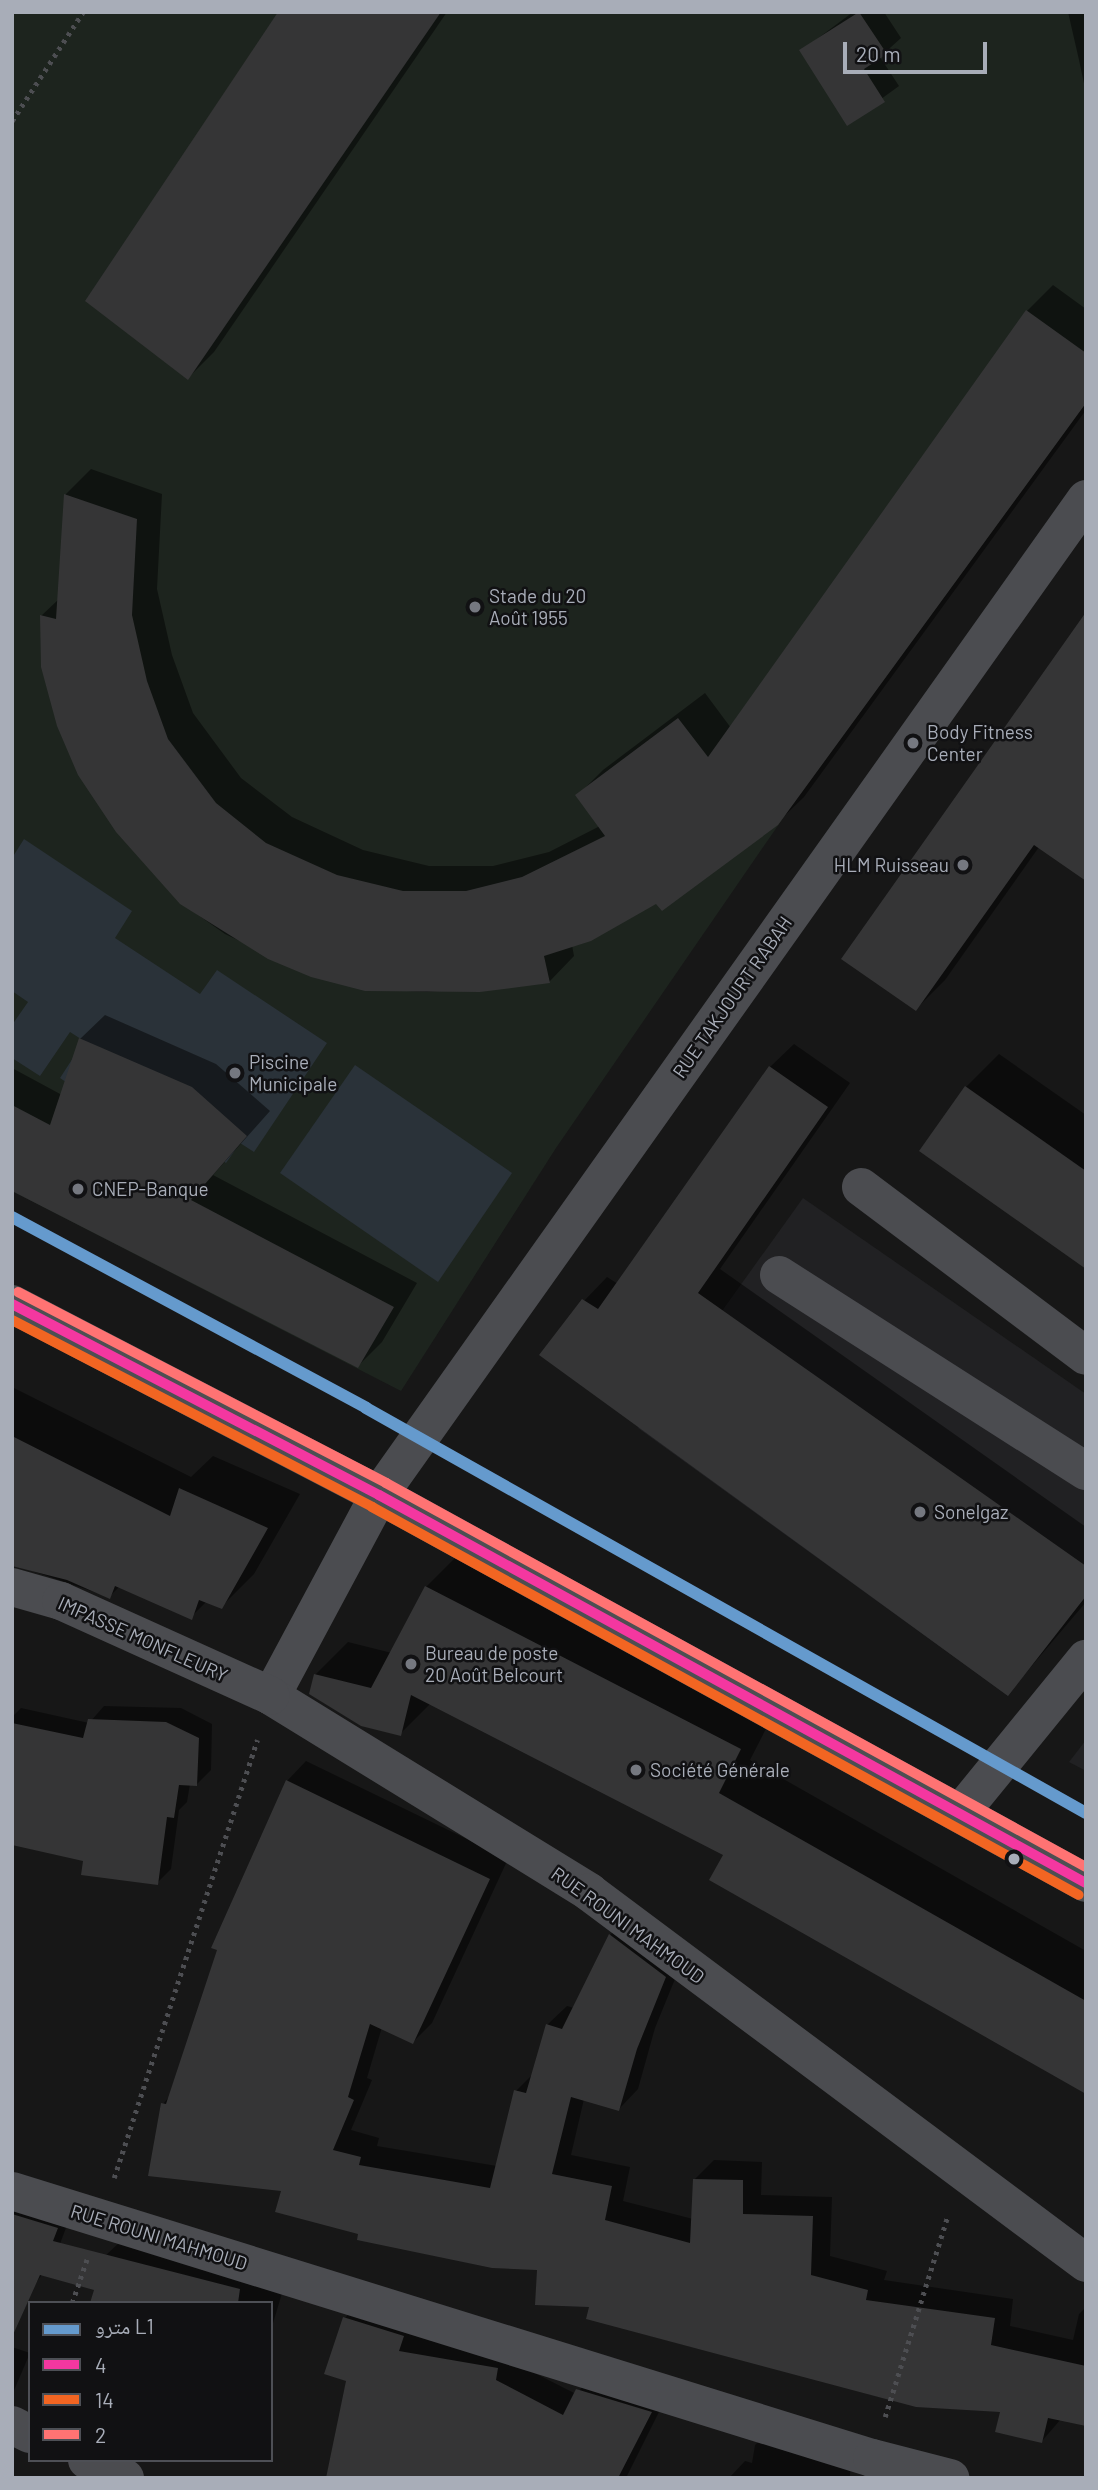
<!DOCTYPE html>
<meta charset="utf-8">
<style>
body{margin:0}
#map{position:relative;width:1098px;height:2490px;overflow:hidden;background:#171717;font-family:Barlow,"Noto Naskh Arabic",sans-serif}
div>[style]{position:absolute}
.built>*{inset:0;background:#212123}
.green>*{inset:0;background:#1d241e}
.water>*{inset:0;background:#2a3239}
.shadow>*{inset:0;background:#0007}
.building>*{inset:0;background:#353536}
.path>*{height:4.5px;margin-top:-2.25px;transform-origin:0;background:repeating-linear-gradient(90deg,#4d4e52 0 3.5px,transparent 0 8.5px)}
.minor>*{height:38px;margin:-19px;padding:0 19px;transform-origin:19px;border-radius:19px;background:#4b4c50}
.major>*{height:38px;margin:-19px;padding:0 19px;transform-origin:19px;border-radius:19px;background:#4d4f52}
.bus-1>*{height:10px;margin:-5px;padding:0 5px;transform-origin:5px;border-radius:5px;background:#f437a0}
.bus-2>*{height:10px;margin:-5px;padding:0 5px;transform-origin:5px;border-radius:5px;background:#f26522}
.bus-3>*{height:10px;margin:-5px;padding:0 5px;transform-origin:5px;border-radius:5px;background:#ff7373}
.metro-1>*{height:12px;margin:-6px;padding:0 6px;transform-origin:6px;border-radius:6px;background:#659acd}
.dots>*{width:19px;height:19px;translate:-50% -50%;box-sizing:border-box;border:4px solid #111113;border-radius:50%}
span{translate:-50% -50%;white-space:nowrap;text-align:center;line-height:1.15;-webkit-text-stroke:5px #111113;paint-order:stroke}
.poi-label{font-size:19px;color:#a8adb8}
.left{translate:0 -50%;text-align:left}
.right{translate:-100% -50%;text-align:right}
.street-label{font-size:19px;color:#a8adb8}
.frame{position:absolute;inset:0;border:14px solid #a8adb8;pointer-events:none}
.legend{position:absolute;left:28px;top:2301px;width:245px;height:161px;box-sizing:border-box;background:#111113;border:2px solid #4d4f55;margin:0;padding:9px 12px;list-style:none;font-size:21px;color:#a8adb8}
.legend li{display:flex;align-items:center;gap:14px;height:35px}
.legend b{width:35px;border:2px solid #4d4f55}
.scale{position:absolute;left:843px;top:42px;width:144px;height:32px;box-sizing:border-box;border:4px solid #a8adb8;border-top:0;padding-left:9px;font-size:21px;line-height:24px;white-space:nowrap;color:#a8adb8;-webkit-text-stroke:5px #111113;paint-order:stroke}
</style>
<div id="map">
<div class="built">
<div style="clip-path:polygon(803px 1198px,1086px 1394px,1086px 1596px,1008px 1696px,638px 1428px)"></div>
<div style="clip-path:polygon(1086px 1740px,1086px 1771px,1069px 1762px)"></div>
</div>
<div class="green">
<div style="clip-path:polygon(12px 12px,1086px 12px,1086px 403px,788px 811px,556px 1148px,401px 1391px,12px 1191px)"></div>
</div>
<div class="water">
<div style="clip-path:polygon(24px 839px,132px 911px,115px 938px,200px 994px,217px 970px,327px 1043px,254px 1152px,240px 1143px,226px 1163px,193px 1141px,103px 1107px,60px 1078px,84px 1041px,70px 1032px,40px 1076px,12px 1058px,12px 1025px,28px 1002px,12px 991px,12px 858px)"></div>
<div style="clip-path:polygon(355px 1065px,512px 1173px,438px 1282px,280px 1173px)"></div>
</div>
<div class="shadow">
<div style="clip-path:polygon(280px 12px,447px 12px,214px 352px,188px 378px)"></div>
<div style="clip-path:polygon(853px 12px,884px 12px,901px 38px,880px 57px,899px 86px,848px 123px,801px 51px)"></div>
<div style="clip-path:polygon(1068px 12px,1086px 12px,1086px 93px,1079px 60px)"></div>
<div style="clip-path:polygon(1053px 285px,1086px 309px,1086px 410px,804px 797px,777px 823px,657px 901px,572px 945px,574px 956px,549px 982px,427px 992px,365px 989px,311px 975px,225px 934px,181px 903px,41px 616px,59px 599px,66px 494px,91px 469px,162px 494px,157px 589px,172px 655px,193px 713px,241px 778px,292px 817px,363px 850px,429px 866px,493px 866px,549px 852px,600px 826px,577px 796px,603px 770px,705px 693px,731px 728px,1027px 311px)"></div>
<div style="clip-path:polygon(1086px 615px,1039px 847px,945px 980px,916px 1009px)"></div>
<div style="clip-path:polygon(105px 1015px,216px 1064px,270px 1111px,213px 1175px,417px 1283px,382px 1342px,358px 1366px,12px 1189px,12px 1068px,62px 1095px,80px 1039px)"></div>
<div style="clip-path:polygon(794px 1044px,850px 1083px,720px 1269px,1086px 1527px,1086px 1602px,1008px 1694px,584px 1301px,607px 1277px,618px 1284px,770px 1067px)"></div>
<div style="clip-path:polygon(999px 1054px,1086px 1115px,1086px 1266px,966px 1087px)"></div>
<div style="clip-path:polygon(12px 1387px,191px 1477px,213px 1456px,300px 1494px,254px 1574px,221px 1607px,207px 1601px,191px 1617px,120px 1586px,109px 1597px,12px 1564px)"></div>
<div style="clip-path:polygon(458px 1555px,772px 1717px,750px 1760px,1086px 1951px,1086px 2092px,725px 1855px,431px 1703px,400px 1734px,315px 1675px,348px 1642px,392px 1653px,426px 1587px)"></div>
<div style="clip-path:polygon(104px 1706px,181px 1708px,212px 1724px,211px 1770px,197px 1784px,190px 1784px,187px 1802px,179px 1810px,171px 1869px,157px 1883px,85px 1859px,12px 1843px,12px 1717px,21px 1708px,89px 1723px)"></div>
<div style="clip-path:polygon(306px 1761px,508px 1859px,432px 2023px,413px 2042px,382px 2027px,367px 2078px,372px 2080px,351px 2130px,379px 2138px,377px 2146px,497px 2166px,516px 2091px,534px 2073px,547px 2025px,567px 2006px,574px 2008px,610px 1935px,630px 1916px,684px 1957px,655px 2028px,638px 2089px,619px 2109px,584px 2099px,571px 2155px,630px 2167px,623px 2201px,693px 2219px,694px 2180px,714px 2160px,762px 2162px,761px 2195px,832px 2197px,830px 2256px,887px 2271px,884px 2280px,1013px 2299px,1010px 2326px,1073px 2340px,1079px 2314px,1086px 2307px,1086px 2424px,1061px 2419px,1042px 2441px,1002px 2410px,592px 2305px,539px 2269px,360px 2232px,283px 2189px,163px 2104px,170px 2096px,287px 1781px)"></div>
<div style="clip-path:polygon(12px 2191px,72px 2212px,55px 2257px,12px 2315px)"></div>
<div style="clip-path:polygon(121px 2241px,286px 2280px,271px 2330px,271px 2303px,94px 2303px,106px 2255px)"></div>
<div style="clip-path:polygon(363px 2299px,513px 2362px,576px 2394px,596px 2372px,668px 2394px,626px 2478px,327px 2478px,348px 2380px,345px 2318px)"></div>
<div style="clip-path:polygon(12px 2347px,30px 2353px,12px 2395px)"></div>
<div style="clip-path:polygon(774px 2426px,851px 2450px,850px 2476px,855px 2478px,729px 2478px,745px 2461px,752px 2463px,755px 2445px)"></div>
</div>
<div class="building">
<div style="clip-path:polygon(278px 12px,441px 12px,188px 380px,85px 301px)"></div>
<div style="clip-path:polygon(859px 12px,887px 54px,864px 69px,885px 102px,847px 126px,799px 50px)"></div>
<div style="clip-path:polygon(1026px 310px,1086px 353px,1086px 403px,778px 825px,662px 911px,656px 904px,591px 941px,544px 956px,550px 983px,480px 992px,365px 991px,311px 977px,268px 959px,180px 904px,116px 832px,78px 775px,57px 726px,41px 667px,40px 615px,56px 619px,64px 494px,137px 519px,132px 615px,147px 681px,168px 739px,216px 803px,266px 843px,337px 875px,403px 891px,466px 891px,522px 877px,605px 836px,575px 795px,678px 718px,708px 757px)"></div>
<div style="clip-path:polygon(1086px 612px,1086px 881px,1034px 845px,916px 1011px,841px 959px)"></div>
<div style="clip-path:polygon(79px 1038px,192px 1087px,247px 1136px,191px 1200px,394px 1307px,358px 1368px,12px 1191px,12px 1105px,50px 1125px)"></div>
<div style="clip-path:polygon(769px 1066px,828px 1107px,698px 1293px,1086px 1566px,1086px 1596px,1008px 1696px,539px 1355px,582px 1299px,598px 1309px)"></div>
<div style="clip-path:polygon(965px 1086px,1086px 1171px,1086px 1269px,919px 1151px)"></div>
<div style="clip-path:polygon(12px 1436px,170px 1516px,179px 1488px,268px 1528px,222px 1609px,199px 1600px,192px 1620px,115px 1586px,110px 1599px,67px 1580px,12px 1566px)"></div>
<div style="clip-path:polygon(425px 1586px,741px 1749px,719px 1793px,1086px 2001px,1086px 2094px,709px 1880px,723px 1855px,411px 1695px,401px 1736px,361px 1726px,309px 1694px,314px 1674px,371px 1688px)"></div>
<div style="clip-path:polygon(88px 1719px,166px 1722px,199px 1738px,197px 1786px,179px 1785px,174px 1818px,167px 1817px,158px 1885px,81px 1875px,83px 1861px,12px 1845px,12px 1723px,83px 1738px)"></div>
<div style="clip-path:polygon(286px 1780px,490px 1879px,413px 2044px,370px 2024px,348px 2097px,354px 2100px,333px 2150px,361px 2157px,359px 2165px,490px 2188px,514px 2090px,526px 2093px,546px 2024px,562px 2029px,609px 1934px,666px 1977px,637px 2049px,619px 2111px,571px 2097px,552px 2174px,612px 2186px,605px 2220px,690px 2243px,693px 2179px,743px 2180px,743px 2214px,813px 2216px,811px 2275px,868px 2290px,866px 2300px,995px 2318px,991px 2345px,1086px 2366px,1086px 2426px,1048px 2418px,1042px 2443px,995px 2432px,1000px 2412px,916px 2407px,586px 2319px,589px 2307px,535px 2305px,537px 2270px,492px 2268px,357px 2240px,358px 2234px,275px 2212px,281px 2191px,148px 2176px,161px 2103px,166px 2104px,217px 1950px,211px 1948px)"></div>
<div style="clip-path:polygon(12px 2214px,58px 2228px,53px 2241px,240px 2289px,238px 2303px,90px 2303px,94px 2290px,40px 2275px,12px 2337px)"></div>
<div style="clip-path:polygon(343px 2317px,404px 2336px,399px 2351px,498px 2368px,496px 2380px,563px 2415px,576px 2389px,652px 2412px,618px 2478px,326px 2478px,346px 2381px,324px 2374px)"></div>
</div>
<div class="path">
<div style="left:12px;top:121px;width:130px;rotate:-56.9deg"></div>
<div style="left:114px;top:2178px;width:461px;rotate:-71.9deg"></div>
<div style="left:72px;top:2303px;width:46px;rotate:-71.2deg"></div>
<div style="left:885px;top:2417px;width:212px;rotate:-72.7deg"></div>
</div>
<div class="minor">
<div style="left:1086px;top:499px;width:1221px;rotate:125.37deg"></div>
<div style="left:379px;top:1495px;width:228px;rotate:118.2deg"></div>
<div style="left:271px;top:1696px;width:374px;rotate:31.6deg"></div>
<div style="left:589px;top:1892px;width:620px;rotate:36.74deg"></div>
<div style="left:861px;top:1187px;width:281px;rotate:36.9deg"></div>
<div style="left:779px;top:1275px;width:364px;rotate:32.6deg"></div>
<div style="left:12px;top:1587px;width:51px;rotate:15.9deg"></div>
<div style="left:61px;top:1601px;width:230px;rotate:24.3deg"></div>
<div style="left:961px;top:1812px;width:198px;rotate:-50.8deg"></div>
<div style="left:12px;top:2191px;width:900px;rotate:17.25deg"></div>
<div style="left:872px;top:2458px;width:81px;rotate:14.4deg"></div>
<div style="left:12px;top:2425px;width:20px;rotate:27deg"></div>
<div style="left:87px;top:2460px;width:42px;rotate:25.3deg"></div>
</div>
<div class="major">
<div style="left:12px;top:1304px;width:414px;rotate:27.5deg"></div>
<div style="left:379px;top:1495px;width:806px;rotate:28.76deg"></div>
</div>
<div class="bus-1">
<div style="left:12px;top:1304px;width:414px;rotate:27.5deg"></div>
<div style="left:379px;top:1495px;width:806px;rotate:28.76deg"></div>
</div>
<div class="bus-2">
<div style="left:12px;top:1320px;width:406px;rotate:27.4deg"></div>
<div style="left:372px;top:1507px;width:806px;rotate:28.76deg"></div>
</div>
<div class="bus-3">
<div style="left:18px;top:1292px;width:415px;rotate:27.4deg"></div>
<div style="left:386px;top:1483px;width:798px;rotate:28.75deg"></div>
</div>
<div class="metro-1">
<div style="left:12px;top:1217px;width:402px;rotate:28.3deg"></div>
<div style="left:366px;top:1408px;width:826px;rotate:29.36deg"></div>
</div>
<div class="dots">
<div style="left:475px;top:607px;background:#757880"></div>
<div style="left:913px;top:743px;background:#757880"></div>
<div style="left:963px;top:865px;background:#757880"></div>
<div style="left:235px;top:1073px;background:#757880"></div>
<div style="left:78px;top:1189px;background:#757880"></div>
<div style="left:920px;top:1512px;background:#757880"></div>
<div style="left:411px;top:1664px;background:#757880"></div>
<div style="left:636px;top:1770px;background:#757880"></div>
<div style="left:1014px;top:1859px;background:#a8adb8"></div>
</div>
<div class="poi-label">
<span class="left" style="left:489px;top:607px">Stade du 20<br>Août 1955</span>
<span class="left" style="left:927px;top:743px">Body Fitness<br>Center</span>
<span class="right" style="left:949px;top:865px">HLM Ruisseau</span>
<span class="left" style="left:249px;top:1073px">Piscine<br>Municipale</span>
<span class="left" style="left:92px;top:1189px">CNEP-Banque</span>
<span class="left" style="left:934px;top:1512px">Sonelgaz</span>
<span class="left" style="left:425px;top:1664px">Bureau de poste<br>20 Août Belcourt</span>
<span class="left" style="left:650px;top:1770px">Société Générale</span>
</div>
<div class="street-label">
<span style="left:732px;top:997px;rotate:-55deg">RUE TAKJOURT RABAH</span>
<span style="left:143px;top:1639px;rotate:24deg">IMPASSE MONFLEURY</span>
<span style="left:628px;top:1925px;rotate:36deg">RUE ROUNI MAHMOUD</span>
<span style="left:159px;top:2237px;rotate:17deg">RUE ROUNI MAHMOUD</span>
</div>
<div class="frame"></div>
<ul class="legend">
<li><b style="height:9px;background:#659acd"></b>مترو L1</li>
<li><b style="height:9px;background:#f437a0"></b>4</li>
<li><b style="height:9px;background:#f26522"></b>14</li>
<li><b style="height:9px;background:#ff7373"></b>2</li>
</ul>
<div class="scale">20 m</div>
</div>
